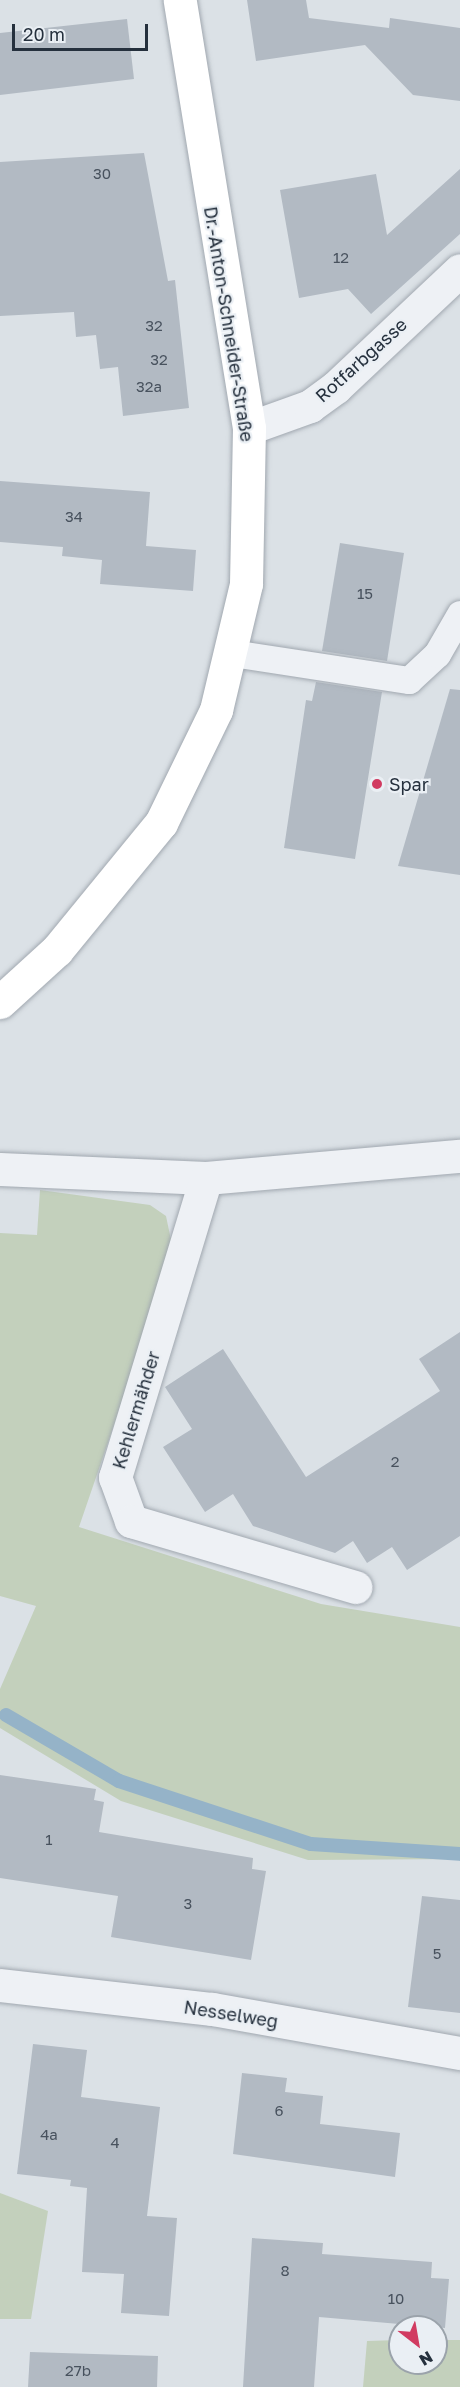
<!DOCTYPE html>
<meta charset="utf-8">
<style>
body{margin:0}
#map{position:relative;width:460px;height:2387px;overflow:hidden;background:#dbe1e6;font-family:"Golos Text",sans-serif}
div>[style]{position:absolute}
.green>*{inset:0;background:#c3d0bc}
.stream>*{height:14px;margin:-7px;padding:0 7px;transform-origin:7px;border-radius:7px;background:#95b3c8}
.building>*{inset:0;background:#b2bac3}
.roads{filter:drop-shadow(0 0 2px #a1a8b0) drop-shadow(0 0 2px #a1a8b0)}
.lane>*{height:27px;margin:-13.5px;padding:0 13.5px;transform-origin:13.5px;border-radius:13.5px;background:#eef1f5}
.street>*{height:33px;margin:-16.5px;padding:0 16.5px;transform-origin:16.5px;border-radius:16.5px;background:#eef1f5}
.secondary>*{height:33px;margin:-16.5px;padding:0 16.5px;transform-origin:16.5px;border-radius:16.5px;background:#fff}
.dots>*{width:16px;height:16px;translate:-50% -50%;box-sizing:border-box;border:3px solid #eaeff4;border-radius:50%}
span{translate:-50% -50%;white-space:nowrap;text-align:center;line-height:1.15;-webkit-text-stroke:4.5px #eaeff4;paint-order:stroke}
.number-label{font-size:15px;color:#48525e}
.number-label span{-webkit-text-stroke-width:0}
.street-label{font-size:18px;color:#25303d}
.poi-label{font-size:18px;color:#25303d}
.left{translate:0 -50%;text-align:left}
.north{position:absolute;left:388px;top:2315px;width:60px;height:60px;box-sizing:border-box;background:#eaeff4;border:2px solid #9ba3ab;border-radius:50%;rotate:149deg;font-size:16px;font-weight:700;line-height:24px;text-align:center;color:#25303d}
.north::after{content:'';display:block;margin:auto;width:21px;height:27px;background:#d13b61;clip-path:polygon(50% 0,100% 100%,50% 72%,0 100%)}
.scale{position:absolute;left:12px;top:24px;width:136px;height:27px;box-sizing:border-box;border:3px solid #25303d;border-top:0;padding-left:8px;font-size:18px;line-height:21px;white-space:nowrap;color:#25303d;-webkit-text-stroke:4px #eaeff4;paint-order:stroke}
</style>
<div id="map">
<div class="green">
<div style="clip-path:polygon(40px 1190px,150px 1205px,166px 1216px,171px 1240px,162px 1285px,79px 1527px,321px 1604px,460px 1627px,460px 1859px,308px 1860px,121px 1801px,0 1728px,0 1689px,36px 1606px,0 1596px,0 1233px,37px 1235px)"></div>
<div style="clip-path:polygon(0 2193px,48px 2211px,31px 2319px,0 2319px)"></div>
<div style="clip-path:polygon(400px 2340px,400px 2363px,436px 2363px,436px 2340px,460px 2340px,460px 2387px,363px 2387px,367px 2341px)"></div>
</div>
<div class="stream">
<div style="left:6px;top:1715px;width:131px;rotate:30.3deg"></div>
<div style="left:119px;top:1781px;width:202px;rotate:18.2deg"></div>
<div style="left:311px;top:1844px;width:149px;rotate:3.8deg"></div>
</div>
<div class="building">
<div style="clip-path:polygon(247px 0,306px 0,309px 18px,389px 28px,390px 18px,460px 28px,460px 101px,413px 95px,365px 45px,256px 61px)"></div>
<div style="clip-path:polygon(127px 19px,134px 79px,0 95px,0 33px)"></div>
<div style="clip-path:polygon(144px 153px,168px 281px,175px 280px,189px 408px,123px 416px,118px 367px,100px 369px,96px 335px,76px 337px,74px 312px,0 316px,0 162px)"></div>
<div style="clip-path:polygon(460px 169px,460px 234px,371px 314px,348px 289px,299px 298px,280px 190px,376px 174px,387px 235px)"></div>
<div style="clip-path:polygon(0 481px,150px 492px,146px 546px,196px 550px,193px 591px,100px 584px,102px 560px,62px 556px,63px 547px,0 542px)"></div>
<div style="clip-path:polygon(340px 543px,404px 553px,387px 661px,322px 651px)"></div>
<div style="clip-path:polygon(316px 682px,382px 692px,355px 859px,284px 848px,306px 700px,312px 701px)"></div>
<div style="clip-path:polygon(450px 689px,460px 690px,460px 875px,398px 866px)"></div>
<div style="clip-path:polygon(460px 1332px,460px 1536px,407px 1570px,392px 1547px,367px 1563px,353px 1541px,335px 1553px,253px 1526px,233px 1494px,205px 1512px,163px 1447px,192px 1429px,165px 1387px,223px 1349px,306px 1477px,440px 1391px,419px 1359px)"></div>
<div style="clip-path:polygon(0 1775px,96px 1789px,94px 1800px,104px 1802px,99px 1832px,253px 1858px,252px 1869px,266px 1871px,251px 1960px,111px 1937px,118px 1896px,0 1878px)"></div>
<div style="clip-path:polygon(422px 1896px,460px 1900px,460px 2013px,408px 2007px)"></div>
<div style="clip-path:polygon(33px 2044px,87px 2050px,81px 2097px,160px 2107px,147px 2216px,177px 2218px,169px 2316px,121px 2313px,124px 2274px,82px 2272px,87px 2188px,70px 2186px,71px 2180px,17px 2174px)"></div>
<div style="clip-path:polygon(242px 2073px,287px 2078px,285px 2092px,323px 2096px,320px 2124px,400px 2133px,395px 2177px,233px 2154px)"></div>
<div style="clip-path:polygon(252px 2238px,323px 2243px,322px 2254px,432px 2262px,431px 2278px,449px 2279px,445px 2328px,319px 2317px,314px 2387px,243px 2387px)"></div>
<div style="clip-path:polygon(30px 2352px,158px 2356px,157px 2387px,28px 2387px)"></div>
</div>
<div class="roads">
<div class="lane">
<div style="left:232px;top:653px;width:179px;rotate:8.7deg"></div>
<div style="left:409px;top:680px;width:38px;rotate:-43deg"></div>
<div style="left:437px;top:654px;width:46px;rotate:-60.1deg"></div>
</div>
<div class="street">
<div style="left:249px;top:428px;width:65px;rotate:-19.8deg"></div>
<div style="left:310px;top:406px;width:32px;rotate:-36deg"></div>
<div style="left:336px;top:387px;width:170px;rotate:-43.3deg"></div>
<div style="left:0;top:1169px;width:206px;rotate:2.5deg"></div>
<div style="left:206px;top:1178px;width:255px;rotate:-5deg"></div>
<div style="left:206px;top:1178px;width:313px;rotate:106.9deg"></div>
<div style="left:115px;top:1477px;width:47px;rotate:70deg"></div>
<div style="left:131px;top:1521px;width:234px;rotate:16.4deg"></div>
<div style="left:0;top:1985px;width:213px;rotate:6.5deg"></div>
<div style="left:212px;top:2009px;width:252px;rotate:10.1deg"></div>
</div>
<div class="secondary">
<div style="left:0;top:1002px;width:77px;rotate:-42.4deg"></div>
<div style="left:57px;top:950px;width:164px;rotate:-50.7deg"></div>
<div style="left:161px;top:823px;width:126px;rotate:-64deg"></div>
<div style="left:216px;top:710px;width:130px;rotate:-76.6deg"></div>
<div style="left:246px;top:584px;width:156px;rotate:-88.9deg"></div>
<div style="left:249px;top:428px;width:434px;rotate:-99.2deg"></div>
</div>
</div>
<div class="dots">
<div style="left:377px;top:784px;background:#d13b61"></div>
</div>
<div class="number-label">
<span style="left:102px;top:174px">30</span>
<span style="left:341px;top:258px">12</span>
<span style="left:154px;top:326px">32</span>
<span style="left:159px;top:360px">32</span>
<span style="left:149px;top:387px">32a</span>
<span style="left:74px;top:517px">34</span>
<span style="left:365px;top:594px">15</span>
<span style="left:395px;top:1462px">2</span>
<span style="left:49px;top:1840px">1</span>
<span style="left:188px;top:1904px">3</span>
<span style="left:437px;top:1954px">5</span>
<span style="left:279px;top:2111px">6</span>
<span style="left:49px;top:2135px">4a</span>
<span style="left:115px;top:2143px">4</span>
<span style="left:285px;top:2271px">8</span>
<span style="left:396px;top:2299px">10</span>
<span style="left:78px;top:2371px">27b</span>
</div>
<div class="street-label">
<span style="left:229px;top:324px;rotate:81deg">Dr.-Anton-Schneider-Straße</span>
<span style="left:361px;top:360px;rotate:-42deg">Rotfarbgasse</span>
<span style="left:136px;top:1410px;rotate:-73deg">Kehlermähder</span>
<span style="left:231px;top:2014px;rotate:9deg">Nesselweg</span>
</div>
<div class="poi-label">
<span class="left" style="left:389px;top:784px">Spar</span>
</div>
<div class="north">N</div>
<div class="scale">20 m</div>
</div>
